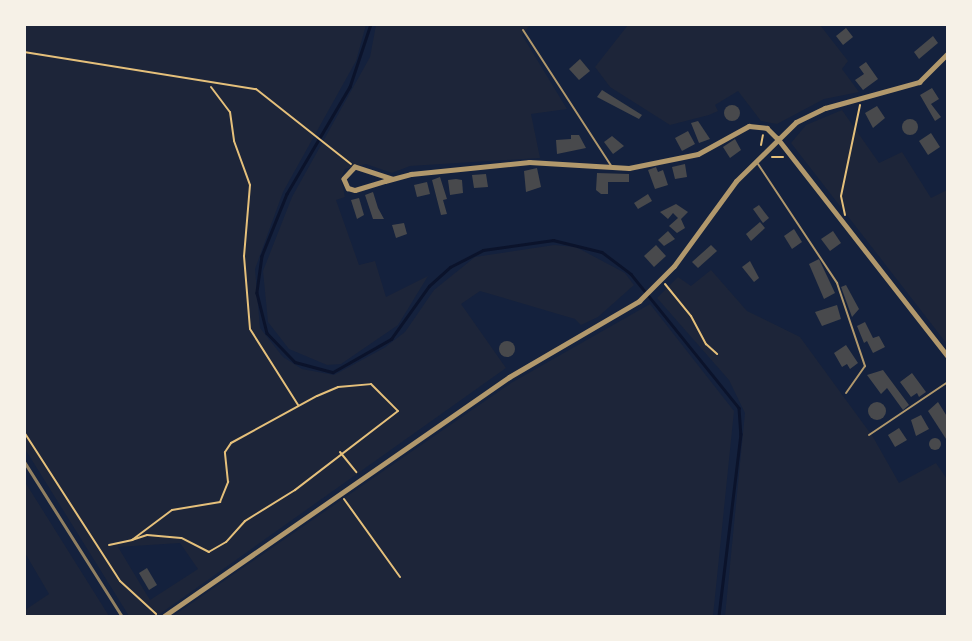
<!DOCTYPE html>
<style>
body{margin:0}
#map{position:relative;width:972px;height:641px;overflow:hidden;background:#14213d;font-family:"Noto Sans",sans-serif}
div>[style]{position:absolute}
.green>*{inset:0;background:#1d2539}
.stream>*{height:2.5px;margin:-1.25px;padding:0 1.25px;transform-origin:1.25px;border-radius:1.25px;background:#0b132b}
.building>*{inset:0;background:#48494c}
.round{border-radius:50%}
.path>*{height:2px;margin:-1px;padding:0 1px;transform-origin:1px;border-radius:1px;background:#e5c07b}
.service>*{height:2px;margin:-1px;padding:0 1px;transform-origin:1px;border-radius:1px;background:#b1986c}
.minor>*{height:4.5px;margin:-2.25px;padding:0 2.25px;transform-origin:2.25px;border-radius:2.25px;background:#b1986c}
.tertiary>*{height:5px;margin:-2.5px;padding:0 2.5px;transform-origin:2.5px;border-radius:2.5px;background:#b1986c}
.rail>*{height:2.5px;margin:-1.25px;padding:0 1.25px;transform-origin:1.25px;border-radius:1.25px;background:#918062}
span{translate:-50% -50%;white-space:nowrap;text-align:center;line-height:1.15;-webkit-text-stroke:6px #f6f1e7;paint-order:stroke}
.frame{position:absolute;inset:0;border:26px solid #f6f1e7;pointer-events:none}
</style>
<div id="map">
<div class="green">
<div style="clip-path:polygon(evenodd,25px 25px,366px 25px,356px 61px,283px 192px,255px 269px,260px 328px,283px 357px,302px 369px,334px 375px,384px 348px,405px 332px,434px 290px,475px 257px,554px 245px,576px 247px,625px 273px,634px 285px,598px 317px,581px 325px,575px 319px,480px 291px,461px 304px,506px 368px,157px 616px,129px 616px,25px 449px,25px 25px,180px 543px,198px 569px,150px 600px,118px 547px,180px 543px)"></div>
<div style="clip-path:polygon(376px 25px,530px 25px,522px 35px,567px 109px,531px 114px,540px 158px,410px 166px,392px 173px,366px 164px,345px 169px,341px 178px,345px 197px,336px 200px,359px 265px,375px 261px,386px 297px,428px 276px,398px 325px,341px 364px,327px 365px,289px 349px,268px 322px,263px 271px,292px 197px,370px 57px)"></div>
<div style="clip-path:polygon(628px 25px,820px 25px,848px 61px,842px 69px,859px 92px,824px 99px,777px 124px,761px 121px,738px 91px,715px 105px,718px 111px,709px 115px,670px 125px,610px 87px,595px 67px)"></div>
<div style="clip-path:polygon(842px 110px,879px 163px,902px 152px,931px 198px,947px 190px,947px 344px,791px 143px,806px 125px)"></div>
<div style="clip-path:polygon(711px 270px,747px 311px,800px 337px,873px 437px,899px 483px,936px 463px,947px 479px,947px 616px,725px 616px,745px 413px,729px 380px,657px 298px,678px 277px,691px 286px)"></div>
<div style="clip-path:polygon(650px 304px,734px 411px,713px 616px,173px 616px,511px 383px)"></div>
<div style="clip-path:polygon(25px 482px,109px 616px,25px 616px,25px 610px,49px 594px,25px 553px)"></div>
</div>
<div class="stream">
<div style="left:371px;top:24px;width:66px;rotate:108.4deg"></div>
<div style="left:350px;top:87px;width:124px;rotate:120.5deg"></div>
<div style="left:287px;top:194px;width:67px;rotate:112deg"></div>
<div style="left:262px;top:256px;width:37px;rotate:98deg"></div>
<div style="left:257px;top:293px;width:41px;rotate:76deg"></div>
<div style="left:267px;top:333px;width:40px;rotate:46deg"></div>
<div style="left:295px;top:362px;width:39px;rotate:15deg"></div>
<div style="left:333px;top:372px;width:67px;rotate:-29.6deg"></div>
<div style="left:391px;top:339px;width:65px;rotate:-54.4deg"></div>
<div style="left:429px;top:286px;width:28px;rotate:-42deg"></div>
<div style="left:450px;top:267px;width:37px;rotate:-27deg"></div>
<div style="left:483px;top:250px;width:71px;rotate:-8.1deg"></div>
<div style="left:553px;top:240px;width:50px;rotate:13.8deg"></div>
<div style="left:602px;top:252px;width:36px;rotate:37deg"></div>
<div style="left:631px;top:274px;width:172px;rotate:51.1deg"></div>
<div style="left:739px;top:408px;width:26px;rotate:86deg"></div>
<div style="left:741px;top:434px;width:183px;rotate:96.9deg"></div>
</div>
<div class="building">
<div style="clip-path:polygon(846px 28px,853px 37px,843px 45px,836px 36px)"></div>
<div style="clip-path:polygon(933px 36px,938px 43px,919px 59px,914px 52px)"></div>
<div style="clip-path:polygon(580px 59px,590px 71px,579px 80px,569px 69px)"></div>
<div style="clip-path:polygon(866px 62px,878px 79px,863px 90px,855px 80px,864px 74px,859px 67px)"></div>
<div style="clip-path:polygon(932px 88px,939px 99px,931px 104px,941px 117px,935px 121px,920px 95px)"></div>
<div style="clip-path:polygon(602px 90px,642px 115px,639px 119px,597px 97px)"></div>
<div class="round" style="left:724px;top:105px;width:16px;height:16px"></div>
<div style="clip-path:polygon(877px 106px,885px 118px,873px 128px,865px 113px)"></div>
<div class="round" style="left:902px;top:119px;width:16px;height:16px"></div>
<div style="clip-path:polygon(698px 121px,710px 139px,699px 143px,691px 123px)"></div>
<div style="clip-path:polygon(688px 131px,695px 144px,682px 151px,675px 138px)"></div>
<div style="clip-path:polygon(931px 133px,940px 147px,928px 155px,919px 141px)"></div>
<div style="clip-path:polygon(571px 135px,579px 135px,586px 148px,557px 154px,556px 140px,571px 139px)"></div>
<div style="clip-path:polygon(612px 136px,624px 146px,613px 154px,604px 142px)"></div>
<div style="clip-path:polygon(735px 139px,741px 150px,730px 158px,723px 147px)"></div>
<div style="clip-path:polygon(685px 164px,687px 177px,675px 179px,672px 167px)"></div>
<div style="clip-path:polygon(656px 167px,658px 172px,663px 170px,668px 185px,655px 189px,648px 170px)"></div>
<div style="clip-path:polygon(537px 168px,541px 187px,526px 192px,524px 171px)"></div>
<div style="clip-path:polygon(597px 173px,629px 174px,629px 182px,608px 182px,608px 194px,601px 194px,596px 190px)"></div>
<div style="clip-path:polygon(486px 174px,488px 187px,474px 188px,472px 175px)"></div>
<div style="clip-path:polygon(440px 177px,447px 199px,443px 200px,447px 214px,441px 215px,432px 180px)"></div>
<div style="clip-path:polygon(456px 179px,462px 180px,463px 193px,450px 195px,448px 180px)"></div>
<div style="clip-path:polygon(427px 182px,430px 194px,417px 197px,414px 185px)"></div>
<div style="clip-path:polygon(373px 192px,378px 208px,384px 219px,373px 219px,365px 195px)"></div>
<div style="clip-path:polygon(648px 194px,652px 201px,638px 209px,634px 203px)"></div>
<div style="clip-path:polygon(359px 198px,364px 215px,357px 219px,351px 200px)"></div>
<div style="clip-path:polygon(676px 204px,688px 212px,681px 219px,685px 228px,677px 233px,669px 226px,678px 218px,673px 213px,668px 219px,660px 212px)"></div>
<div style="clip-path:polygon(759px 205px,769px 218px,763px 223px,753px 209px)"></div>
<div style="clip-path:polygon(760px 222px,765px 228px,751px 241px,746px 234px)"></div>
<div style="clip-path:polygon(404px 223px,407px 234px,396px 238px,392px 225px)"></div>
<div style="clip-path:polygon(794px 229px,802px 242px,792px 249px,784px 236px)"></div>
<div style="clip-path:polygon(668px 231px,675px 239px,664px 246px,658px 240px)"></div>
<div style="clip-path:polygon(833px 231px,841px 243px,830px 251px,821px 239px)"></div>
<div style="clip-path:polygon(656px 245px,666px 256px,654px 267px,644px 256px)"></div>
<div style="clip-path:polygon(711px 245px,717px 251px,698px 268px,692px 262px)"></div>
<div style="clip-path:polygon(819px 259px,835px 293px,824px 299px,809px 264px)"></div>
<div style="clip-path:polygon(750px 261px,759px 278px,754px 282px,742px 267px)"></div>
<div style="clip-path:polygon(846px 285px,859px 309px,852px 317px,841px 287px)"></div>
<div style="clip-path:polygon(837px 305px,841px 319px,822px 326px,815px 312px)"></div>
<div style="clip-path:polygon(865px 322px,873px 338px,879px 336px,885px 347px,873px 353px,867px 341px,864px 343px,857px 326px)"></div>
<div class="round" style="left:499px;top:341px;width:16px;height:16px"></div>
<div style="clip-path:polygon(846px 345px,858px 363px,850px 369px,847px 364px,842px 367px,834px 353px)"></div>
<div style="clip-path:polygon(883px 370px,909px 405px,903px 410px,887px 388px,881px 394px,867px 375px)"></div>
<div style="clip-path:polygon(912px 373px,926px 392px,919px 397px,917px 393px,911px 397px,900px 382px)"></div>
<div style="clip-path:polygon(938px 402px,948px 418px,948px 442px,928px 411px)"></div>
<div class="round" style="left:868px;top:402px;width:18px;height:18px"></div>
<div style="clip-path:polygon(921px 415px,929px 429px,916px 436px,911px 420px)"></div>
<div style="clip-path:polygon(899px 428px,907px 440px,895px 447px,888px 435px)"></div>
<div class="round" style="left:929px;top:438px;width:12px;height:12px"></div>
<div style="clip-path:polygon(147px 568px,157px 585px,149px 590px,139px 573px)"></div>
</div>
<div class="path">
<div style="left:24px;top:52px;width:235px;rotate:9.1deg"></div>
<div style="left:256px;top:89px;width:121px;rotate:38.3deg"></div>
<div style="left:211px;top:87px;width:31px;rotate:53deg"></div>
<div style="left:230px;top:112px;width:29px;rotate:82deg"></div>
<div style="left:234px;top:141px;width:47px;rotate:70deg"></div>
<div style="left:250px;top:185px;width:71px;rotate:94.8deg"></div>
<div style="left:244px;top:256px;width:73px;rotate:85.3deg"></div>
<div style="left:250px;top:329px;width:90px;rotate:57.7deg"></div>
<div style="left:761px;top:145px;width:10px;rotate:-79deg"></div>
<div style="left:772px;top:157px;width:11px"></div>
<div style="left:845px;top:215px;width:19px;rotate:-102deg"></div>
<div style="left:841px;top:196px;width:93px;rotate:-78.2deg"></div>
<div style="left:665px;top:284px;width:41px;rotate:50.9deg"></div>
<div style="left:691px;top:316px;width:32px;rotate:62deg"></div>
<div style="left:706px;top:344px;width:15px;rotate:42deg"></div>
<div style="left:24px;top:432px;width:177px;rotate:57.2deg"></div>
<div style="left:120px;top:581px;width:49px;rotate:42.5deg"></div>
<div style="left:340px;top:452px;width:26px;rotate:51deg"></div>
<div style="left:344px;top:499px;width:96px;rotate:54.3deg"></div>
<div style="left:109px;top:545px;width:24px;rotate:-12deg"></div>
<div style="left:132px;top:540px;width:50px;rotate:-36.9deg"></div>
<div style="left:172px;top:510px;width:49px;rotate:-9.5deg"></div>
<div style="left:220px;top:502px;width:22px;rotate:-68deg"></div>
<div style="left:228px;top:482px;width:30px;rotate:-96deg"></div>
<div style="left:225px;top:452px;width:11px;rotate:-56deg"></div>
<div style="left:231px;top:443px;width:98px;rotate:-28.7deg"></div>
<div style="left:317px;top:396px;width:23px;rotate:-23deg"></div>
<div style="left:338px;top:387px;width:33px;rotate:-5deg"></div>
<div style="left:371px;top:384px;width:38px;rotate:45deg"></div>
<div style="left:398px;top:411px;width:130px;rotate:142.5deg"></div>
<div style="left:295px;top:490px;width:59px;rotate:148.2deg"></div>
<div style="left:245px;top:521px;width:28px;rotate:132deg"></div>
<div style="left:226px;top:542px;width:20px;rotate:150deg"></div>
<div style="left:209px;top:552px;width:31px;rotate:-153deg"></div>
<div style="left:181px;top:538px;width:34px;rotate:-175deg"></div>
<div style="left:147px;top:535px;width:16px;rotate:162deg"></div>
</div>
<div class="service">
<div style="left:523px;top:30px;width:163px;rotate:57deg"></div>
<div style="left:758px;top:164px;width:143px;rotate:56.4deg"></div>
<div style="left:837px;top:283px;width:88px;rotate:71.4deg"></div>
<div style="left:865px;top:366px;width:33px;rotate:125deg"></div>
<div style="left:869px;top:435px;width:95px;rotate:-33.9deg"></div>
</div>
<div class="minor">
<div style="left:392px;top:179px;width:39px;rotate:-162deg"></div>
<div style="left:355px;top:167px;width:16px;rotate:133deg"></div>
<div style="left:344px;top:179px;width:10px;rotate:66deg"></div>
<div style="left:348px;top:188px;width:7px;rotate:16deg"></div>
<div style="left:355px;top:190px;width:31px;rotate:-17deg"></div>
<div style="left:385px;top:181px;width:27px;rotate:-15deg"></div>
<div style="left:411px;top:174px;width:119px;rotate:-5.8deg"></div>
<div style="left:529px;top:162px;width:100px;rotate:3.4deg"></div>
<div style="left:629px;top:168px;width:70px;rotate:-11.5deg"></div>
<div style="left:698px;top:154px;width:58px;rotate:-28.8deg"></div>
<div style="left:749px;top:126px;width:18px;rotate:6deg"></div>
<div style="left:767px;top:128px;width:14px;rotate:45deg"></div>
</div>
<div class="tertiary">
<div style="left:777px;top:138px;width:278px;rotate:52deg"></div>
<div style="left:164px;top:616px;width:420px;rotate:-34.7deg"></div>
<div style="left:509px;top:377px;width:151px;rotate:-30.3deg"></div>
<div style="left:639px;top:301px;width:49px;rotate:-45deg"></div>
<div style="left:674px;top:266px;width:105px;rotate:-53.9deg"></div>
<div style="left:736px;top:181px;width:84px;rotate:-44.5deg"></div>
<div style="left:796px;top:122px;width:32px;rotate:-26deg"></div>
<div style="left:825px;top:108px;width:98px;rotate:-15.5deg"></div>
<div style="left:919px;top:82px;width:41px;rotate:-45deg"></div>
</div>
<div class="rail">
<div style="left:24px;top:461px;width:183px;rotate:57.7deg"></div>
</div>
<div class="frame"></div>
</div>
